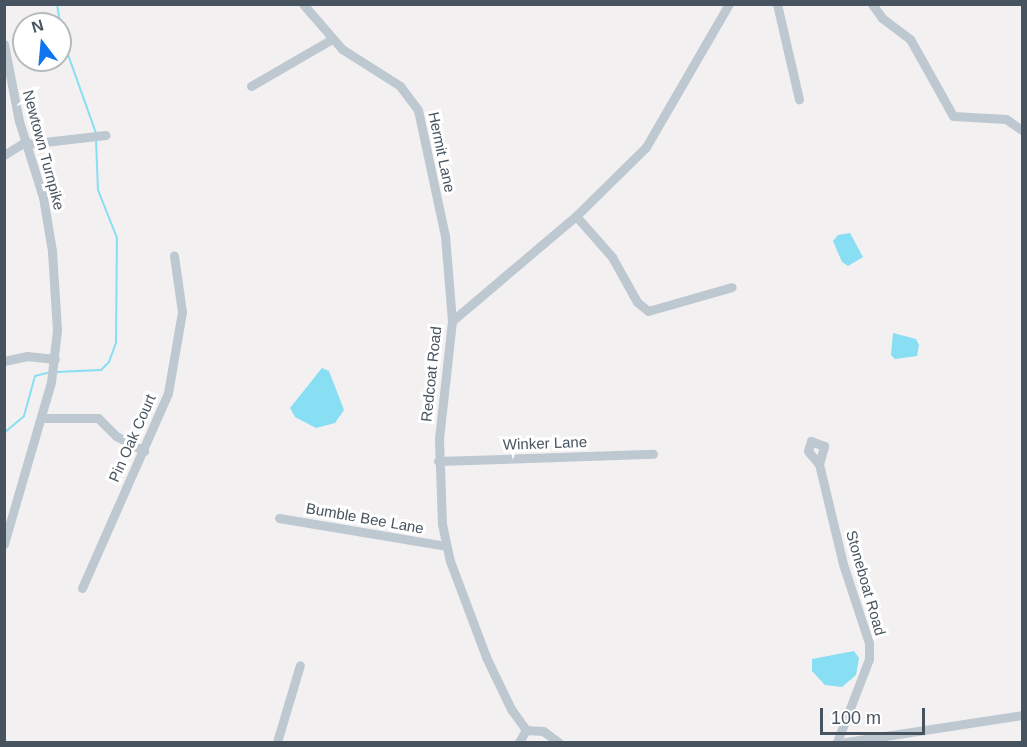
<!DOCTYPE html>
<style>
body{margin:0}
#map{position:relative;width:1027px;height:747px;overflow:hidden;background:#f3f0f1;font-family:Helvetica,sans-serif}
div>[style]{position:absolute}
.water>*{inset:0;background:#88def2}
.stream>*{height:2px;margin:-1px;padding:0 1px;transform-origin:1px;border-radius:1px;background:#88def2}
.minor>*{height:9px;margin:-4.5px;padding:0 4.5px;transform-origin:4.5px;border-radius:4.5px;background:#bec8d0}
span{translate:-50% -50%;white-space:nowrap;text-align:center;line-height:1.15;-webkit-text-stroke:6px #fff;paint-order:stroke}
.street-label{font-size:15px;color:#47545f}
.frame{position:absolute;inset:0;border:6px solid #47545f;pointer-events:none}
.north{position:absolute;left:12px;top:12px;width:60px;height:60px;box-sizing:border-box;background:#fff;border:2px solid #b5bbbf;border-radius:50%;rotate:344deg;font-size:16px;font-weight:700;line-height:24px;text-align:center;color:#47545f}
.north::after{content:'';display:block;margin:auto;width:21px;height:27px;background:#0e75ef;clip-path:polygon(50% 0,100% 100%,50% 72%,0 100%)}
.scale{position:absolute;left:820px;top:708px;width:105px;height:27px;box-sizing:border-box;border:3px solid #47545f;border-top:0;padding-left:8px;font-size:18px;line-height:21px;white-space:nowrap;color:#47545f;-webkit-text-stroke:4px #fff;paint-order:stroke}
</style>
<div id="map">
<div class="water">
<div style="clip-path:polygon(850px 233px,863px 257px,848px 266px,842px 262px,833px 241px,838px 235px)"></div>
<div style="clip-path:polygon(893px 333px,916px 339px,919px 345px,917px 356px,895px 359px,891px 355px)"></div>
<div style="clip-path:polygon(322px 368px,329px 371px,344px 410px,335px 423px,316px 428px,295px 417px,290px 408px)"></div>
<div style="clip-path:polygon(854px 651px,859px 658px,856px 675px,842px 687px,825px 685px,812px 671px,812px 659px)"></div>
</div>
<div class="stream">
<div style="left:57px;top:4px;width:20px;rotate:81deg"></div>
<div style="left:60px;top:32px;width:107px;rotate:70.4deg"></div>
<div style="left:56px;top:372px;width:45px;rotate:-2.5deg"></div>
<div style="left:101px;top:370px;width:11px;rotate:-45deg"></div>
<div style="left:109px;top:362px;width:20px;rotate:-70deg"></div>
<div style="left:116px;top:343px;width:105px;rotate:-89.5deg"></div>
<div style="left:117px;top:238px;width:52px;rotate:-111.6deg"></div>
<div style="left:98px;top:190px;width:49px;rotate:-92.3deg"></div>
<div style="left:4px;top:433px;width:26px;rotate:-40deg"></div>
<div style="left:24px;top:416px;width:41px;rotate:-74.6deg"></div>
<div style="left:35px;top:376px;width:16px;rotate:-14deg"></div>
</div>
<div class="minor">
<div style="left:303px;top:4px;width:60px;rotate:49.1deg"></div>
<div style="left:342px;top:49px;width:69px;rotate:32.5deg"></div>
<div style="left:400px;top:86px;width:30px;rotate:53deg"></div>
<div style="left:418px;top:110px;width:129px;rotate:77.9deg"></div>
<div style="left:445px;top:236px;width:85px;rotate:85.3deg"></div>
<div style="left:452px;top:321px;width:119px;rotate:96.3deg"></div>
<div style="left:439px;top:439px;width:85px;rotate:88deg"></div>
<div style="left:442px;top:524px;width:38px;rotate:78deg"></div>
<div style="left:450px;top:561px;width:103px;rotate:69.4deg"></div>
<div style="left:486px;top:657px;width:58px;rotate:64.3deg"></div>
<div style="left:511px;top:709px;width:26px;rotate:54deg"></div>
<div style="left:777px;top:4px;width:98px;rotate:77deg"></div>
<div style="left:872px;top:4px;width:17px;rotate:54deg"></div>
<div style="left:882px;top:18px;width:35px;rotate:37deg"></div>
<div style="left:910px;top:39px;width:88px;rotate:60.8deg"></div>
<div style="left:953px;top:116px;width:53px;rotate:3.2deg"></div>
<div style="left:1006px;top:119px;width:19px;rotate:35deg"></div>
<div style="left:4px;top:44px;width:78px;rotate:79deg"></div>
<div style="left:19px;top:121px;width:80px;rotate:72.5deg"></div>
<div style="left:43px;top:197px;width:55px;rotate:80.5deg"></div>
<div style="left:52px;top:251px;width:79px;rotate:86.4deg"></div>
<div style="left:57px;top:330px;width:52px;rotate:96.6deg"></div>
<div style="left:51px;top:382px;width:169px;rotate:106.2deg"></div>
<div style="left:251px;top:86px;width:94px;rotate:-30.1deg"></div>
<div style="left:27px;top:144px;width:79px;rotate:-6.6deg"></div>
<div style="left:4px;top:155px;width:26px;rotate:-32deg"></div>
<div style="left:576px;top:216px;width:55px;rotate:48.7deg"></div>
<div style="left:612px;top:257px;width:51px;rotate:60.9deg"></div>
<div style="left:637px;top:302px;width:14px;rotate:39deg"></div>
<div style="left:648px;top:311px;width:87px;rotate:-15.9deg"></div>
<div style="left:452px;top:321px;width:162px;rotate:-40.3deg"></div>
<div style="left:576px;top:216px;width:98px;rotate:-44.6deg"></div>
<div style="left:646px;top:147px;width:165px;rotate:-59.9deg"></div>
<div style="left:4px;top:361px;width:24px;rotate:-12deg"></div>
<div style="left:27px;top:356px;width:28px;rotate:6deg"></div>
<div style="left:41px;top:418px;width:57px"></div>
<div style="left:98px;top:418px;width:25px;rotate:45deg"></div>
<div style="left:116px;top:436px;width:32px;rotate:28deg"></div>
<div style="left:438px;top:461px;width:215px;rotate:-1.9deg"></div>
<div style="left:819px;top:464px;width:19px;rotate:-74deg"></div>
<div style="left:824px;top:446px;width:14px;rotate:-159deg"></div>
<div style="left:811px;top:441px;width:10px;rotate:107deg"></div>
<div style="left:808px;top:451px;width:17px;rotate:50deg"></div>
<div style="left:819px;top:464px;width:103px;rotate:76.5deg"></div>
<div style="left:843px;top:564px;width:83px;rotate:71.8deg"></div>
<div style="left:869px;top:643px;width:16px;rotate:90deg"></div>
<div style="left:869px;top:659px;width:89px;rotate:111.1deg"></div>
<div style="left:279px;top:518px;width:169px;rotate:9.5deg"></div>
<div style="left:82px;top:588px;width:213px;rotate:-66.2deg"></div>
<div style="left:168px;top:393px;width:82px;rotate:-80.2deg"></div>
<div style="left:182px;top:312px;width:57px;rotate:-98.1deg"></div>
<div style="left:526px;top:730px;width:17px;rotate:3deg"></div>
<div style="left:543px;top:731px;width:19px;rotate:36deg"></div>
<div style="left:277px;top:742px;width:80px;rotate:-73.4deg"></div>
<div style="left:519px;top:742px;width:14px;rotate:-60deg"></div>
<div style="left:846px;top:742px;width:178px;rotate:-8.7deg"></div>
</div>
<div class="street-label">
<span style="left:44px;top:150px;rotate:75deg">Newtown Turnpike</span>
<span style="left:442px;top:152px;rotate:78deg">Hermit Lane</span>
<span style="left:431px;top:374px;rotate:-84deg">Redcoat Road</span>
<span style="left:132px;top:438px;rotate:-66deg">Pin Oak Court</span>
<span style="left:545px;top:443px;rotate:-2deg">Winker Lane</span>
<span style="left:365px;top:518px;rotate:10deg">Bumble Bee Lane</span>
<span style="left:866px;top:583px;rotate:74deg">Stoneboat Road</span>
</div>
<div class="frame"></div>
<div class="north">N</div>
<div class="scale">100 m</div>
</div>
